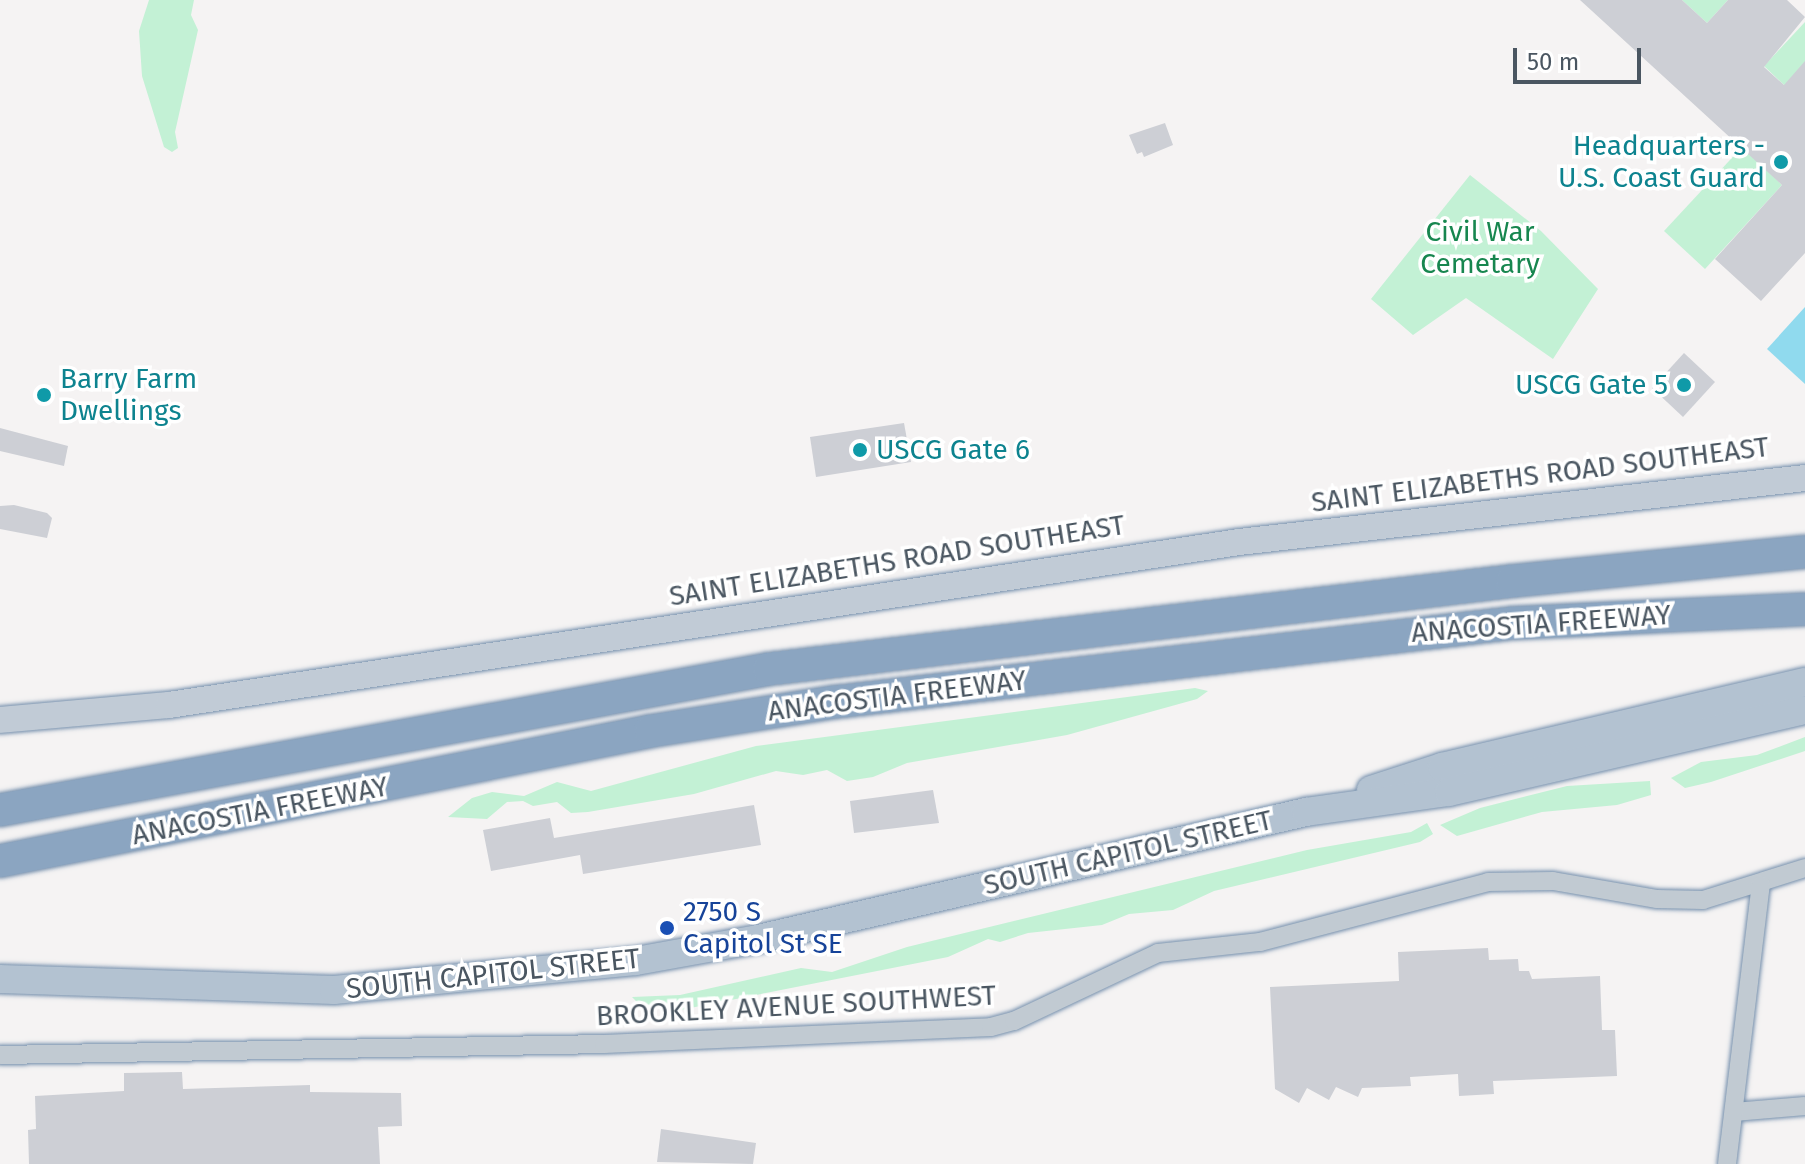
<!DOCTYPE html>
<style>
body{margin:0}
#map{position:relative;width:1805px;height:1164px;overflow:hidden;background:#f5f3f3;font-family:"Fira Sans",sans-serif}
div>[style]{position:absolute}
.green>*{inset:0;background:#c3f1d5}
.water>*{inset:0;background:#90daee}
.building>*{inset:0;background:#cdcfd5}
.roads{filter:drop-shadow(0 0 2px #7690ad) drop-shadow(0 0 2px #7690ad)}
.minor>*{height:18px;margin:-9px;padding:0 9px;transform-origin:9px;border-radius:9px;background:#c1cad2}
.secondary>*{height:26px;margin:-13px;padding:0 13px;transform-origin:13px;border-radius:13px;background:#c1cbd6}
.primary>*{height:28px;margin:-14px;padding:0 14px;transform-origin:14px;border-radius:14px;background:#b3c2d1}
.motorway>*{height:32px;margin:-16px;padding:0 16px;transform-origin:16px;border-radius:16px;background:#8ba5c1}
.dots>*{width:22px;height:22px;translate:-50% -50%;box-sizing:border-box;border:4px solid #fff;border-radius:50%}
span{translate:-50% -50%;white-space:nowrap;text-align:center;line-height:1.15;-webkit-text-stroke:7px #fff;paint-order:stroke}
.culture-label{font-size:28px;color:#0d838f}
.right{translate:-100% -50%;text-align:right}
.left{translate:0 -50%;text-align:left}
.park-label{font-size:28px;color:#17864f}
.street-label{font-size:28px;color:#4a5661}
.transit-label{font-size:28px;color:#164399}
.scale{position:absolute;left:1513px;top:48px;width:128px;height:36px;box-sizing:border-box;border:4px solid #4a5661;border-top:0;padding-left:10px;font-size:24px;line-height:28px;white-space:nowrap;color:#4a5661;-webkit-text-stroke:6px #fff;paint-order:stroke}
</style>
<div id="map">
<div class="green">
<div style="clip-path:polygon(149px 0,194px 0,191px 15px,198px 30px,175px 132px,178px 148px,172px 152px,164px 147px,142px 76px,139px 31px)"></div>
<div style="clip-path:polygon(1682px 0,1728px 0,1707px 23px)"></div>
<div style="clip-path:polygon(1805px 22px,1805px 105px,1764px 66px)"></div>
<div style="clip-path:polygon(1742px 147px,1782px 185px,1705px 269px,1664px 231px)"></div>
<div style="clip-path:polygon(1470px 175px,1541px 231px,1598px 289px,1553px 359px,1466px 298px,1413px 335px,1371px 299px)"></div>
<div style="clip-path:polygon(1195px 688px,1208px 691px,1197px 699px,1067px 735px,907px 763px,873px 777px,847px 781px,827px 770px,803px 775px,776px 771px,694px 794px,588px 812px,571px 813px,557px 802px,533px 806px,523px 801px,507px 802px,487px 819px,448px 817px,472px 798px,492px 792px,524px 796px,557px 782px,591px 791px,756px 746px)"></div>
<div style="clip-path:polygon(1805px 737px,1805px 751px,1711px 782px,1685px 788px,1671px 778px,1701px 762px,1757px 755px)"></div>
<div style="clip-path:polygon(1650px 781px,1651px 795px,1617px 805px,1542px 812px,1457px 836px,1440px 825px,1480px 808px,1567px 786px)"></div>
<div style="clip-path:polygon(1427px 823px,1433px 834px,1420px 842px,1214px 891px,1173px 910px,1129px 914px,1102px 925px,1028px 933px,1000px 942px,988px 939px,948px 957px,680px 1010px,638px 1003px,632px 997px,680px 995px,801px 968px,832px 972px,907px 947px,1307px 850px,1411px 832px)"></div>
</div>
<div class="water">
<div style="clip-path:polygon(1805px 307px,1805px 384px,1767px 349px)"></div>
</div>
<div class="building">
<div style="clip-path:polygon(1580px 0,1682px 0,1707px 23px,1728px 0,1787px 0,1805px 17px,1764px 67px,1784px 85px,1805px 61px,1805px 253px,1761px 301px,1715px 259px,1782px 185px)"></div>
<div style="clip-path:polygon(1165px 123px,1173px 145px,1144px 157px,1142px 152px,1137px 154px,1129px 135px)"></div>
<div style="clip-path:polygon(1684px 353px,1715px 382px,1683px 417px,1652px 388px)"></div>
<div style="clip-path:polygon(904px 423px,911px 462px,816px 477px,810px 437px)"></div>
<div style="clip-path:polygon(0 428px,68px 446px,64px 466px,0 451px)"></div>
<div style="clip-path:polygon(14px 505px,47px 513px,52px 518px,47px 538px,0 529px,0 506px)"></div>
<div style="clip-path:polygon(933px 790px,939px 823px,854px 833px,850px 801px)"></div>
<div style="clip-path:polygon(754px 805px,761px 845px,583px 874px,580px 855px,491px 871px,483px 830px,550px 818px,554px 838px)"></div>
<div style="clip-path:polygon(1488px 948px,1489px 960px,1518px 959px,1519px 971px,1529px 971px,1532px 979px,1600px 976px,1602px 1030px,1615px 1030px,1617px 1076px,1493px 1081px,1494px 1094px,1459px 1096px,1458px 1074px,1410px 1077px,1411px 1086px,1362px 1088px,1358px 1097px,1336px 1087px,1329px 1100px,1307px 1088px,1299px 1103px,1275px 1089px,1270px 987px,1399px 981px,1398px 952px)"></div>
<div style="clip-path:polygon(182px 1072px,183px 1089px,310px 1085px,310px 1092px,401px 1093px,402px 1126px,378px 1127px,380px 1164px,29px 1164px,28px 1130px,36px 1129px,35px 1096px,124px 1091px,124px 1073px)"></div>
<div style="clip-path:polygon(661px 1129px,756px 1143px,753px 1164px,657px 1162px)"></div>
</div>
<div class="roads">
<div class="minor">
<div style="left:0;top:1055px;width:604px;rotate:-1.04deg"></div>
<div style="left:604px;top:1044px;width:387px;rotate:-2.5deg"></div>
<div style="left:991px;top:1027px;width:24px;rotate:-15deg"></div>
<div style="left:1014px;top:1021px;width:159px;rotate:-25.3deg"></div>
<div style="left:1158px;top:953px;width:103px;rotate:-6.2deg"></div>
<div style="left:1260px;top:942px;width:236px;rotate:-14.7deg"></div>
<div style="left:1488px;top:882px;width:65px;rotate:-0.9deg"></div>
<div style="left:1553px;top:881px;width:106px;rotate:9.8deg"></div>
<div style="left:1657px;top:899px;width:46px;rotate:1.2deg"></div>
<div style="left:1703px;top:900px;width:107px;rotate:-17.4deg"></div>
<div style="left:1734px;top:1112px;width:71px;rotate:-4.8deg"></div>
<div style="left:1727px;top:1164px;width:281px;rotate:-83.1deg"></div>
</div>
<div class="secondary">
<div style="left:0;top:720px;width:170px;rotate:-5.1deg"></div>
<div style="left:169px;top:705px;width:1082px;rotate:-8.66deg"></div>
<div style="left:1239px;top:542px;width:570px;rotate:-6.45deg"></div>
</div>
<div class="primary">
<div style="left:1371px;top:790px;width:75px;rotate:-17.9deg"></div>
<div style="left:1442px;top:767px;width:373px;rotate:-13.2deg"></div>
<div style="left:0;top:979px;width:334px;rotate:1.9deg"></div>
<div style="left:334px;top:990px;width:303px;rotate:-5.5deg"></div>
<div style="left:636px;top:961px;width:124px;rotate:-10.2deg"></div>
<div style="left:758px;top:939px;width:563px;rotate:-13.05deg"></div>
<div style="left:1306px;top:812px;width:144px;rotate:-8deg"></div>
<div style="left:1449px;top:792px;width:365px;rotate:-13deg"></div>
</div>
<div class="motorway">
<div style="left:0;top:810px;width:782px;rotate:-10.39deg"></div>
<div style="left:769px;top:669px;width:748px;rotate:-6.75deg"></div>
<div style="left:1512px;top:581px;width:294px;rotate:-5.7deg"></div>
<div style="left:0;top:861px;width:664px;rotate:-11.29deg"></div>
<div style="left:651px;top:731px;width:186px;rotate:-9deg"></div>
<div style="left:835px;top:702px;width:683px;rotate:-6.65deg"></div>
<div style="left:1513px;top:623px;width:292px;rotate:-2.7deg"></div>
</div>
</div>
<div class="dots">
<div style="left:1781px;top:162px;background:#0f9aa8"></div>
<div style="left:1684px;top:385px;background:#0f9aa8"></div>
<div style="left:44px;top:395px;background:#0f9aa8"></div>
<div style="left:860px;top:450px;background:#0f9aa8"></div>
<div style="left:667px;top:928px;background:#1a4fb4"></div>
</div>
<div class="culture-label">
<span class="right" style="left:1765px;top:162px">Headquarters -<br>U.S. Coast Guard</span>
<span class="left" style="left:60px;top:395px">Barry Farm<br>Dwellings</span>
<span class="right" style="left:1668px;top:385px">USCG Gate 5</span>
<span class="left" style="left:876px;top:450px">USCG Gate 6</span>
</div>
<div class="park-label">
<span style="left:1480px;top:248px">Civil War<br>Cemetary</span>
</div>
<div class="street-label">
<span style="left:1540px;top:475px;rotate:-7deg">SAINT ELIZABETHS ROAD SOUTHEAST</span>
<span style="left:897px;top:561px;rotate:-9deg">SAINT ELIZABETHS ROAD SOUTHEAST</span>
<span style="left:1541px;top:624px;rotate:-4deg">ANACOSTIA FREEWAY</span>
<span style="left:897px;top:696px;rotate:-7deg">ANACOSTIA FREEWAY</span>
<span style="left:260px;top:811px;rotate:-11deg">ANACOSTIA FREEWAY</span>
<span style="left:1128px;top:853px;rotate:-13deg">SOUTH CAPITOL STREET</span>
<span style="left:493px;top:974px;rotate:-6deg">SOUTH CAPITOL STREET</span>
<span style="left:796px;top:1006px;rotate:-3deg">BROOKLEY AVENUE SOUTHWEST</span>
</div>
<div class="transit-label">
<span class="left" style="left:683px;top:928px">2750 S<br>Capitol St SE</span>
</div>
<div class="scale">50 m</div>
</div>
